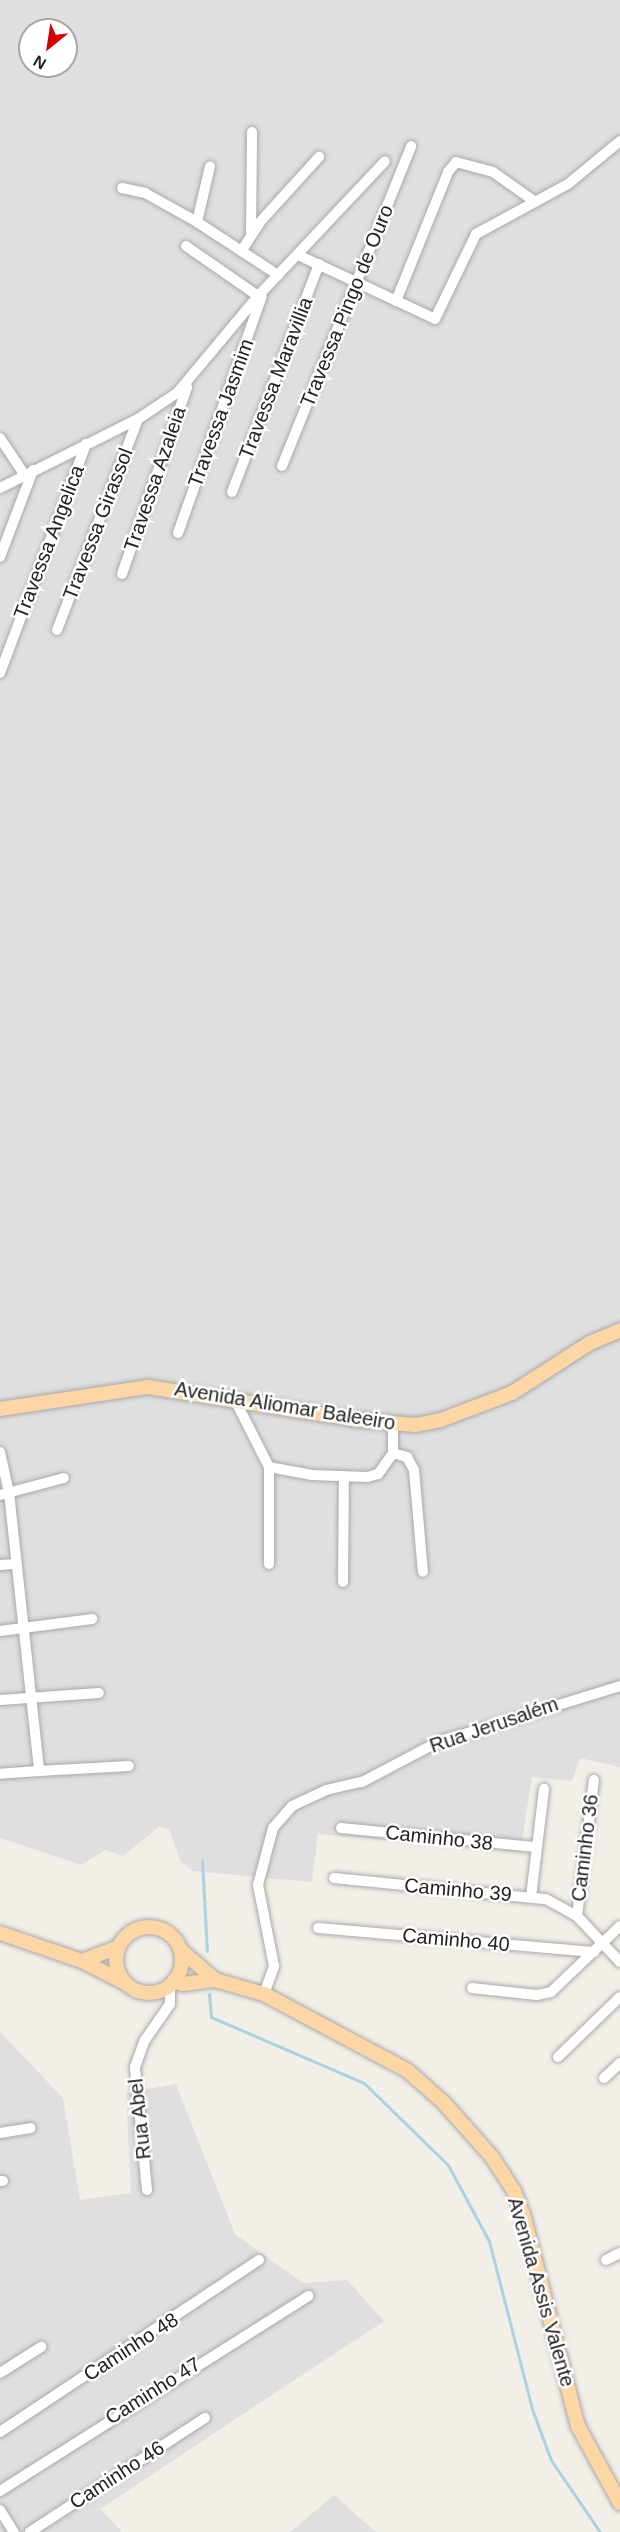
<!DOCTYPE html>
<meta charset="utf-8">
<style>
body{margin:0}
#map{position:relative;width:620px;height:2532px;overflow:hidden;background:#f2efe9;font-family:Helvetica,sans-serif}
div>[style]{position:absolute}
.residential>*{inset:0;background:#e0dfdf}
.stream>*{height:3px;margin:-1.5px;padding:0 1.5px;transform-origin:1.5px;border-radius:1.5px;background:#aad3df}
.roads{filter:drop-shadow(0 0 2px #a9a9a9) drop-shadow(0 0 2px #a9a9a9)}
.minor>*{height:10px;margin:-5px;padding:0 5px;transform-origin:5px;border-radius:5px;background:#fff}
.major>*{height:14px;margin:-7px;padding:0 7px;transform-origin:7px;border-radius:7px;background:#fcd6a4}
.major>.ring{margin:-7px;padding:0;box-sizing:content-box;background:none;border:14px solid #fcd6a4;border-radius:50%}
span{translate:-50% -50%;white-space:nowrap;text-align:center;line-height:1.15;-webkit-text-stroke:5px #fff;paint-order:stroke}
.street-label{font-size:20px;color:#222}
.north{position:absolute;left:18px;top:18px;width:60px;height:60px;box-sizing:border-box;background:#fff;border:2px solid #a7a7a7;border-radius:50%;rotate:210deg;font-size:16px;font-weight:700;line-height:24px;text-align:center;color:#222}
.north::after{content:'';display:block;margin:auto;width:21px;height:27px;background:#d40000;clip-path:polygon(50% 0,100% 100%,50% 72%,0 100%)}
</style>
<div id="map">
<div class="residential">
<div style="clip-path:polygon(evenodd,0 0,620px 0,620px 1767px,580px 1758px,572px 1781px,532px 1777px,520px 1852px,318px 1834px,312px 1882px,193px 1871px,181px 1862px,169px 1829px,159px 1827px,123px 1856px,105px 1850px,81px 1865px,0 1838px,0 0,30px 30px,66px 30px,66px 66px,30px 66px,30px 30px)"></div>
<div style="clip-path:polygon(0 2032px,63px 2098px,80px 2200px,131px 2193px,126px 2093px,176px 2084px,235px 2234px,303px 2283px,347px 2280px,384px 2321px,100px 2509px,122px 2532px,0 2532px)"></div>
<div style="clip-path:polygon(334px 2495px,376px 2532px,290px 2532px)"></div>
</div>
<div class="stream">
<div style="left:202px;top:1860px;width:91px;rotate:86.9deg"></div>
<div style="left:209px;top:1994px;width:23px;rotate:85deg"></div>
<div style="left:211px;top:2017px;width:167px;rotate:23.3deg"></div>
<div style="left:364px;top:2083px;width:117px;rotate:44.3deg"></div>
<div style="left:448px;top:2165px;width:86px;rotate:61.7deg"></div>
<div style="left:489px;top:2241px;width:173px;rotate:75.6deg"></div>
<div style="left:532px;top:2409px;width:54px;rotate:69.6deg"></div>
<div style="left:551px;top:2460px;width:87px;rotate:55.8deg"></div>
</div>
<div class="roads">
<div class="minor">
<div style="left:122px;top:188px;width:24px;rotate:12deg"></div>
<div style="left:145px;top:193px;width:60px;rotate:29.1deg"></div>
<div style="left:197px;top:222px;width:97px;rotate:33.2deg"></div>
<div style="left:197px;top:222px;width:57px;rotate:-76.9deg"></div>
<div style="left:251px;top:233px;width:101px;rotate:-89.4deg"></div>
<div style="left:186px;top:246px;width:88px;rotate:34.8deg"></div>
<div style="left:242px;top:250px;width:33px;rotate:-57deg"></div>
<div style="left:260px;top:222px;width:88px;rotate:-47.8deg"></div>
<div style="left:298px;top:255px;width:151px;rotate:25deg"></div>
<div style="left:435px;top:319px;width:94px;rotate:-64.2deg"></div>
<div style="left:476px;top:234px;width:105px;rotate:-28.5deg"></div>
<div style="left:568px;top:184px;width:67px;rotate:-39.6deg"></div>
<div style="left:396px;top:301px;width:139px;rotate:-68deg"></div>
<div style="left:448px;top:172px;width:13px;rotate:-51deg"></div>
<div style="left:456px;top:162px;width:38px;rotate:15deg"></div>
<div style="left:493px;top:172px;width:50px;rotate:35.3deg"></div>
<div style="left:0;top:438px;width:43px;rotate:56.3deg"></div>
<div style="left:282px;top:466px;width:345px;rotate:-68deg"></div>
<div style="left:0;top:488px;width:154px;rotate:-26.6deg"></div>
<div style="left:138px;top:419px;width:47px;rotate:-33.7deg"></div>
<div style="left:177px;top:393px;width:126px;rotate:-50.1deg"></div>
<div style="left:258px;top:296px;width:185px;rotate:-46.7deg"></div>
<div style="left:232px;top:492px;width:244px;rotate:-69.1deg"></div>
<div style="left:178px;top:533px;width:251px;rotate:-70.5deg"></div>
<div style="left:0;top:557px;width:93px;rotate:-69.2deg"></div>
<div style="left:122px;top:574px;width:198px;rotate:-70.8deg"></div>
<div style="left:57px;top:630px;width:226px;rotate:-69deg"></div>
<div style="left:0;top:673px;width:245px;rotate:-69.4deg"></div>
<div style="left:235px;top:1400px;width:75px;rotate:63.1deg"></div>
<div style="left:269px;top:1467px;width:44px;rotate:10.5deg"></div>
<div style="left:312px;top:1475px;width:55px;rotate:2.1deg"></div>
<div style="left:367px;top:1477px;width:11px;rotate:-15deg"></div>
<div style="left:378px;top:1474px;width:26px;rotate:-54deg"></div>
<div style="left:393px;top:1453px;width:29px;rotate:-90deg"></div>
<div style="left:0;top:1452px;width:42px;rotate:77.6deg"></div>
<div style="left:9px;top:1493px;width:280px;rotate:83.8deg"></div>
<div style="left:39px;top:1771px;width:39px;rotate:176deg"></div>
<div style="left:393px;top:1453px;width:15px;rotate:16deg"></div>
<div style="left:407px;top:1457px;width:15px;rotate:62deg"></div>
<div style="left:414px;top:1470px;width:102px;rotate:85deg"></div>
<div style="left:269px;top:1467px;width:97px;rotate:90deg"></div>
<div style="left:0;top:1495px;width:66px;rotate:-14.9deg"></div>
<div style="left:0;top:1565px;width:16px;rotate:-4deg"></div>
<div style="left:343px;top:1582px;width:105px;rotate:-89.5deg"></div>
<div style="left:0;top:1631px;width:93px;rotate:-7.4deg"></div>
<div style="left:0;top:1700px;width:99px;rotate:-4deg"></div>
<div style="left:39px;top:1771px;width:90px;rotate:-3.2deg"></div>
<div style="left:341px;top:1828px;width:196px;rotate:5.6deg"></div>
<div style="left:334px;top:1878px;width:213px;rotate:5.7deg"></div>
<div style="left:546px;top:1899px;width:35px;rotate:29deg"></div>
<div style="left:577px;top:1916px;width:63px;rotate:46.9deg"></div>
<div style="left:531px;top:1897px;width:109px;rotate:-83.1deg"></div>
<div style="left:577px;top:1916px;width:137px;rotate:-82.9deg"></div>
<div style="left:318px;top:1928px;width:277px;rotate:5deg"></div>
<div style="left:472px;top:1988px;width:65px;rotate:6.1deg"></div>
<div style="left:537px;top:1995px;width:14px;rotate:-12deg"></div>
<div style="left:551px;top:1992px;width:95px;rotate:-43.7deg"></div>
<div style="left:264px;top:1994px;width:30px;rotate:-70deg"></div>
<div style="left:274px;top:1966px;width:83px;rotate:-101.2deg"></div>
<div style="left:258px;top:1885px;width:59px;rotate:-75.3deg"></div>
<div style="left:273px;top:1828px;width:29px;rotate:-49deg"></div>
<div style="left:292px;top:1806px;width:38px;rotate:-25deg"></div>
<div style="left:326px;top:1790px;width:37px;rotate:-13deg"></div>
<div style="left:362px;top:1782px;width:86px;rotate:-27.8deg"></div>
<div style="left:438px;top:1742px;width:190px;rotate:-17.1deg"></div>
<div style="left:558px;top:2057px;width:86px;rotate:-44.1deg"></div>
<div style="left:604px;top:2078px;width:22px;rotate:-43deg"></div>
<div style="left:0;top:2133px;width:31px;rotate:-9deg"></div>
<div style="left:0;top:2181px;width:3px"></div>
<div style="left:147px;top:2190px;width:124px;rotate:-95.6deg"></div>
<div style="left:135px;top:2067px;width:29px;rotate:-70deg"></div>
<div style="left:145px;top:2040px;width:44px;rotate:-55.2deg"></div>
<div style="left:170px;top:2004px;width:18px;rotate:-90deg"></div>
<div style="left:606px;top:2260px;width:16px;rotate:-27deg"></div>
<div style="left:0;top:2373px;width:49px;rotate:-32.4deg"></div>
<div style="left:0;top:2432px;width:311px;rotate:-33.6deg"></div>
<div style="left:0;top:2491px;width:365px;rotate:-32.3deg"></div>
<div style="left:0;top:2510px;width:26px;rotate:58deg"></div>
<div style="left:30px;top:2532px;width:209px;rotate:-33.1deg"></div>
</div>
<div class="major">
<div style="left:0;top:1409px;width:150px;rotate:-8.5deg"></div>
<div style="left:148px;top:1387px;width:214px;rotate:8.9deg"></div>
<div style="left:359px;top:1420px;width:56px;rotate:5.1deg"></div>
<div style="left:415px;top:1425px;width:26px;rotate:-11deg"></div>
<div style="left:441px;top:1420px;width:76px;rotate:-20.8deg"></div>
<div style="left:512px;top:1393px;width:93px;rotate:-32.7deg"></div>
<div style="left:590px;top:1343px;width:33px;rotate:-23deg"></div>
<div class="ring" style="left:116px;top:1927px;width:52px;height:52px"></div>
<div style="left:0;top:1933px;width:87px;rotate:18.9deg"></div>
<div style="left:82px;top:1961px;width:48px;rotate:27.1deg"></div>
<div style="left:181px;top:1950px;width:45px;rotate:41.4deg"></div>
<div style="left:215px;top:1980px;width:51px;rotate:15.9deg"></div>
<div style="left:264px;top:1994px;width:163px;rotate:28.1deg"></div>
<div style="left:408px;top:2071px;width:48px;rotate:41.6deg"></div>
<div style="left:444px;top:2103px;width:72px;rotate:48.4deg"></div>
<div style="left:492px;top:2157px;width:40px;rotate:57.1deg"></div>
<div style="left:514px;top:2191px;width:25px;rotate:69deg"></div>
<div style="left:523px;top:2214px;width:219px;rotate:75.5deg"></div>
<div style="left:578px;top:2426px;width:88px;rotate:61.4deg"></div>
<div style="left:82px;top:1961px;width:39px;rotate:-21deg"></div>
<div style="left:174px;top:1981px;width:9px;rotate:18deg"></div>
<div style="left:183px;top:1984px;width:32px;rotate:-7deg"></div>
</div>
</div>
<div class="street-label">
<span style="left:347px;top:306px;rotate:-68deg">Travessa Pingo de Ouro</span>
<span style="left:276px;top:378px;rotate:-69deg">Travessa Maravillia</span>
<span style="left:221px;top:413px;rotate:-70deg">Travessa Jasmim</span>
<span style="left:155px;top:479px;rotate:-71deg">Travessa Azaleia</span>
<span style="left:98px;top:524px;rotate:-69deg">Travessa Girassol</span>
<span style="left:49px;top:542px;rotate:-69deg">Travessa Angelica</span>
<span style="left:285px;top:1406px;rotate:9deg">Avenida Aliomar Baleeiro</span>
<span style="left:494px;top:1725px;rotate:-19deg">Rua Jerusalém</span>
<span style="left:439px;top:1838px;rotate:6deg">Caminho 38</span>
<span style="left:585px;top:1848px;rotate:-83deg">Caminho 36</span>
<span style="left:458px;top:1890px;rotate:5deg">Caminho 39</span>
<span style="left:456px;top:1940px;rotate:5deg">Caminho 40</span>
<span style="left:140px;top:2119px;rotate:-96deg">Rua Abel</span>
<span style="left:541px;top:2292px;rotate:74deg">Avenida Assis Valente</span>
<span style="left:131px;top:2347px;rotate:-33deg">Caminho 48</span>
<span style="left:153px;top:2391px;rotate:-32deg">Caminho 47</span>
<span style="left:117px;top:2475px;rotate:-33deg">Caminho 46</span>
</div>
<div class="north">N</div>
</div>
